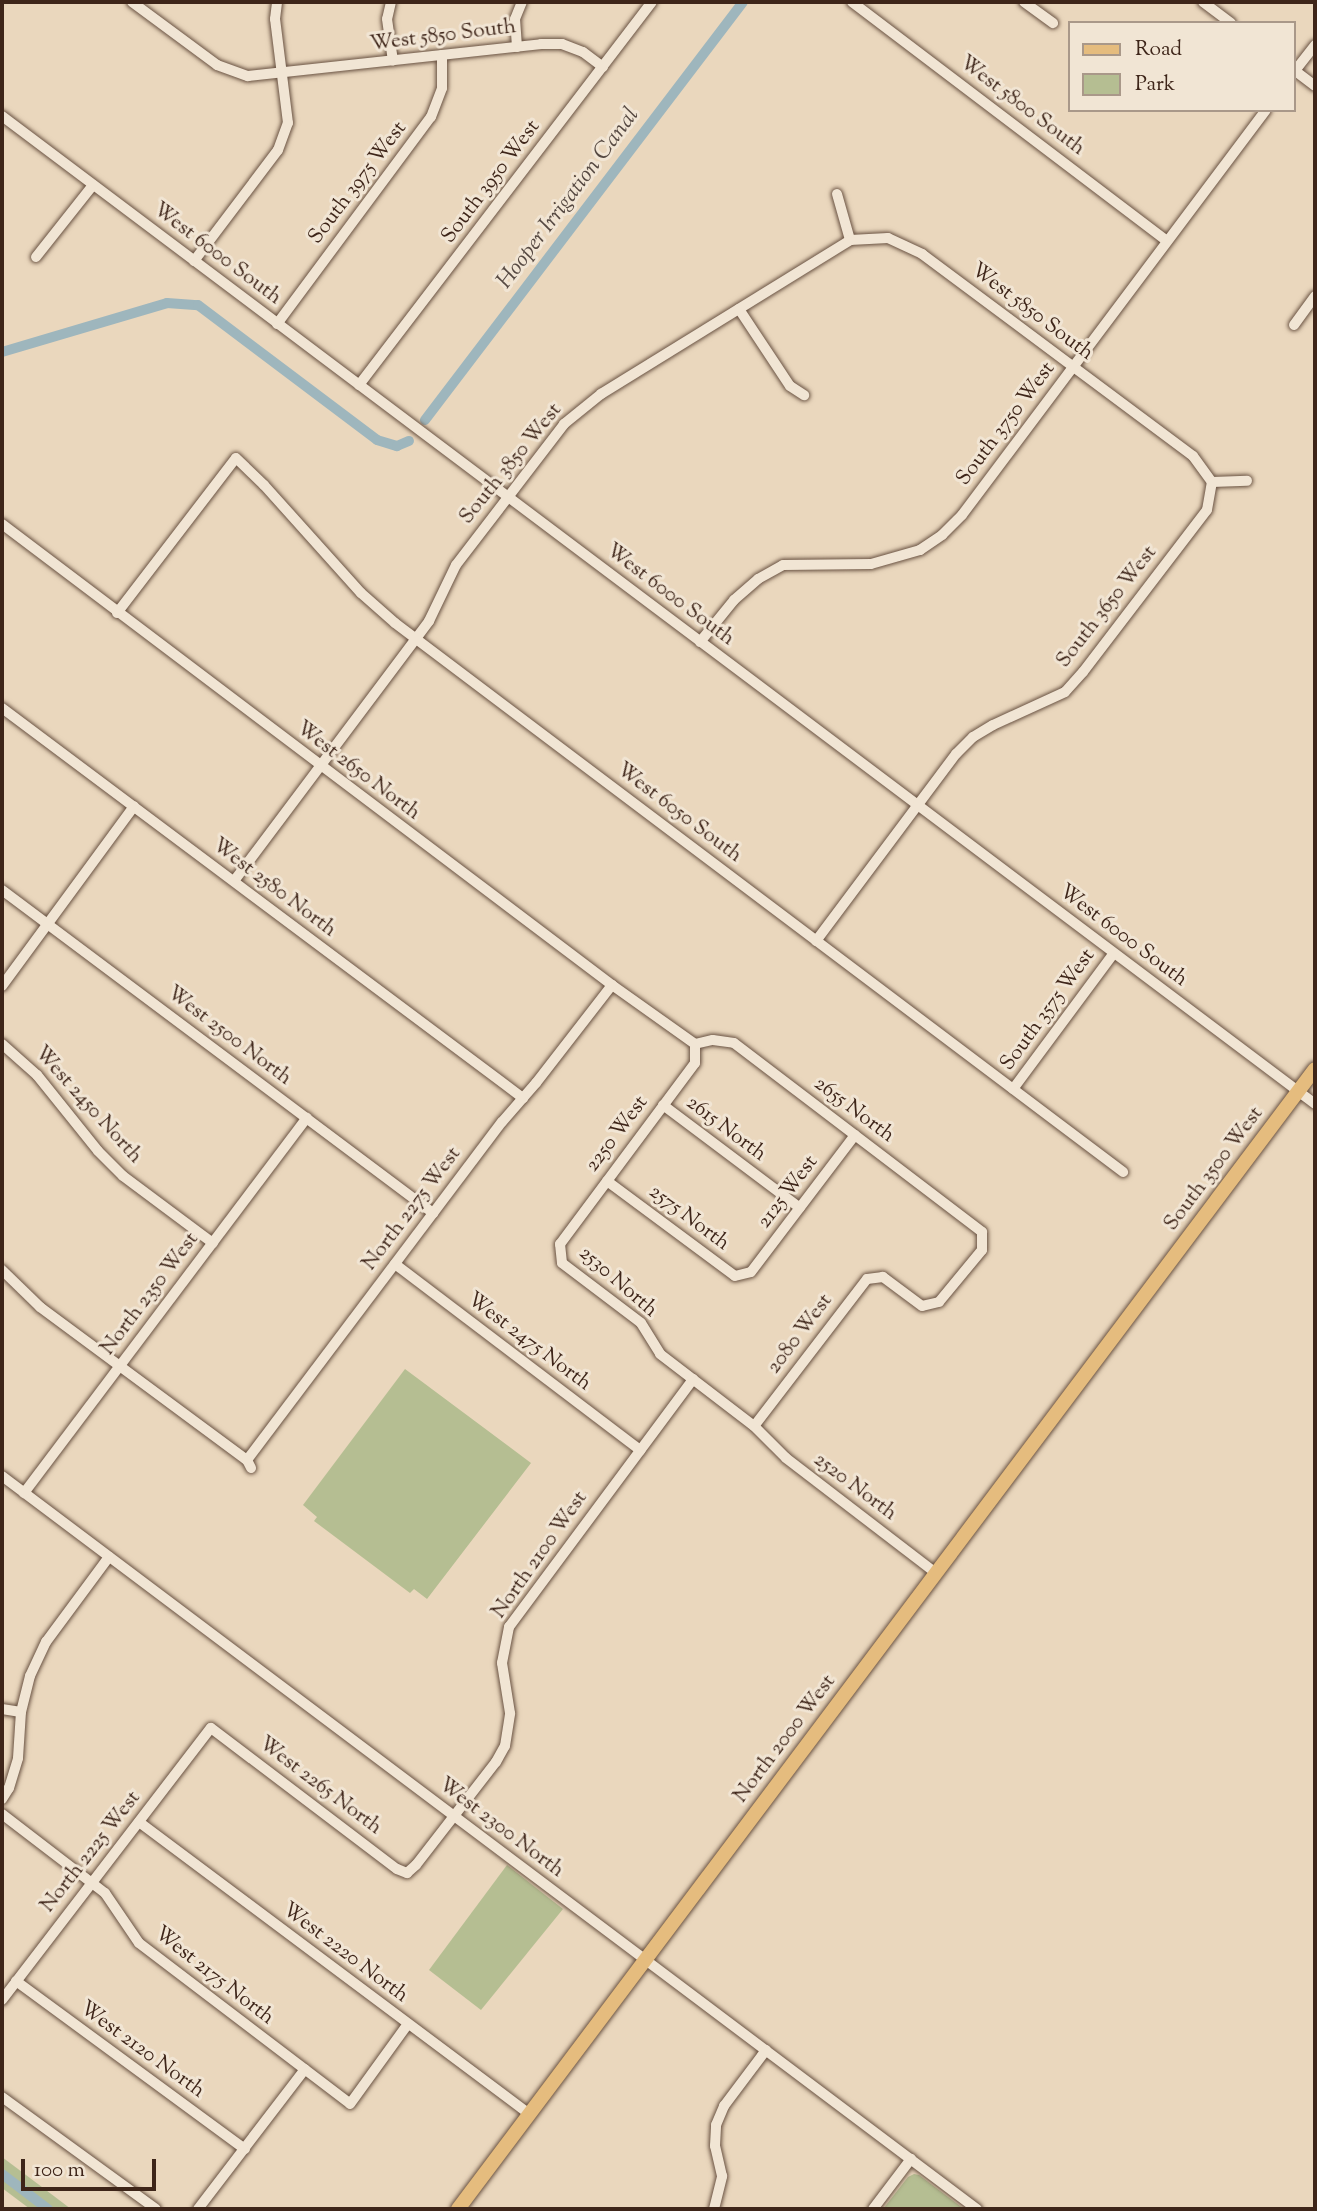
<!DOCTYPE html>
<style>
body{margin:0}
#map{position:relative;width:1317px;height:2211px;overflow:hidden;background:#ead7bd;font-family:"Sorts Mill Goudy",serif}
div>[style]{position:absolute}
.green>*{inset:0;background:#b5be92}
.canal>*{height:10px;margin:-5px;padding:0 5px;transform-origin:5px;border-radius:5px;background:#9eb6bd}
.roads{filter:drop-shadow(0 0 2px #695242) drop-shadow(0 0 2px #695242)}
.minor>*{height:10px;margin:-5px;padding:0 5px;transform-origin:5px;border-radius:5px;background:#f1e5d4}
.major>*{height:14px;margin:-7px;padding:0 7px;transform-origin:7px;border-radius:7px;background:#e5bc7e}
span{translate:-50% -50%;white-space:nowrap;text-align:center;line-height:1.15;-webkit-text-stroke:6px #f1e5d4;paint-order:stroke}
.street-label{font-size:21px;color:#3e2519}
.water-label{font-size:23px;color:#564942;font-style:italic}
.frame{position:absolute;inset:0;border:4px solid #3e2519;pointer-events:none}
.legend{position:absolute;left:1068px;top:21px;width:228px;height:91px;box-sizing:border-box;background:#f1e5d4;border:2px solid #a99889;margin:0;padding:9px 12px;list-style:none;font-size:21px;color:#3e2519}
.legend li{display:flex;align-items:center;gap:14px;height:35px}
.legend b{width:35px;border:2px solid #a99889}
.scale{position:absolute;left:21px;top:2159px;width:135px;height:32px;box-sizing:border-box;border:4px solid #3e2519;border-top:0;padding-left:9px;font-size:21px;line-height:24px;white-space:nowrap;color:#3e2519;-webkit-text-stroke:5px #f1e5d4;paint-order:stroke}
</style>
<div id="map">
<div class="green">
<div style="clip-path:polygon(405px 1369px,531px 1463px,427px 1599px,414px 1589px,410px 1593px,314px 1521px,317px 1517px,303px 1505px)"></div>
<div style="clip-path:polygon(507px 1865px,563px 1909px,481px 2010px,429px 1970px)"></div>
<div style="clip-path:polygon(2px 2157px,26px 2175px,71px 2209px,30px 2209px,2px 2188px)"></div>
<div style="clip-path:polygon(914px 2174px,919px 2175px,964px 2209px,883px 2209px,908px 2177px)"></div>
</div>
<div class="canal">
<div style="left:2px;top:352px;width:172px;rotate:-16.5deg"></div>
<div style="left:167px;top:303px;width:31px;rotate:4deg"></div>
<div style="left:198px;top:305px;width:224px;rotate:37deg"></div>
<div style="left:377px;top:440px;width:21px;rotate:17deg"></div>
<div style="left:397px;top:446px;width:13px;rotate:-23deg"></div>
<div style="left:425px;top:420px;width:525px;rotate:-52.74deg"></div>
<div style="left:2px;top:2174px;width:58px;rotate:37.3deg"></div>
</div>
<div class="roads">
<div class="minor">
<div style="left:132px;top:2px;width:106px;rotate:36.5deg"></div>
<div style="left:217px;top:65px;width:33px;rotate:20deg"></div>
<div style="left:248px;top:76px;width:295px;rotate:-6.2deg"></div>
<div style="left:541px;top:44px;width:21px"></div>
<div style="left:562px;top:44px;width:22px;rotate:21deg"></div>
<div style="left:583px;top:52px;width:25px;rotate:37deg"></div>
<div style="left:391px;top:2px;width:17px;rotate:103deg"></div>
<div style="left:387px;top:19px;width:42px;rotate:81.9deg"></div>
<div style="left:852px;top:2px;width:395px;rotate:37.2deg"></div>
<div style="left:1024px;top:2px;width:36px;rotate:36deg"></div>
<div style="left:1203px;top:2px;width:35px;rotate:37deg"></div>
<div style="left:517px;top:47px;width:28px;rotate:-94deg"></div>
<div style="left:515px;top:19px;width:18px;rotate:-68deg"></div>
<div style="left:1294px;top:70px;width:26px;rotate:37deg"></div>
<div style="left:1294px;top:72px;width:34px;rotate:-52deg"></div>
<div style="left:2px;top:116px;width:1643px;rotate:36.96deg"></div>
<div style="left:837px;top:194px;width:48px;rotate:74.2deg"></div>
<div style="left:850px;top:240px;width:38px;rotate:-3deg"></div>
<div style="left:888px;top:238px;width:38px;rotate:25deg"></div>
<div style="left:922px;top:254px;width:338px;rotate:36.7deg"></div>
<div style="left:1193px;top:456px;width:32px;rotate:54deg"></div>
<div style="left:36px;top:257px;width:92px;rotate:-51.6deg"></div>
<div style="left:194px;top:261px;width:139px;rotate:-52.9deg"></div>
<div style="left:278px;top:150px;width:29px;rotate:-70deg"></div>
<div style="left:288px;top:123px;width:105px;rotate:-97.1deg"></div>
<div style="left:275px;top:19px;width:17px;rotate:-83deg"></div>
<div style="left:739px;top:309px;width:92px;rotate:56.5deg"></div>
<div style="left:790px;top:386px;width:17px;rotate:33deg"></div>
<div style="left:277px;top:324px;width:258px;rotate:-53.4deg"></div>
<div style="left:431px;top:117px;width:31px;rotate:-69deg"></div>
<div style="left:442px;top:88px;width:33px;rotate:-90deg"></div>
<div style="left:1294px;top:325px;width:36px;rotate:-54deg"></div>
<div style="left:359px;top:385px;width:482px;rotate:-52.6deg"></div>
<div style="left:2px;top:524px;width:765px;rotate:37.08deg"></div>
<div style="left:612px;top:985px;width:102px;rotate:35.4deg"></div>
<div style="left:117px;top:613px;width:195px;rotate:-52.5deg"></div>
<div style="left:236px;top:458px;width:39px;rotate:44deg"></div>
<div style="left:264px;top:485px;width:145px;rotate:48.1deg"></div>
<div style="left:361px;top:593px;width:45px;rotate:41.4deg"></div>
<div style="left:395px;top:623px;width:912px;rotate:37.02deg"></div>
<div style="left:700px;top:642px;width:54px;rotate:-51deg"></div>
<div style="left:734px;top:600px;width:32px;rotate:-41deg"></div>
<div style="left:758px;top:579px;width:29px;rotate:-29deg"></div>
<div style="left:783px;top:565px;width:88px;rotate:-0.7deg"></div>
<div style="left:871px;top:564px;width:51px;rotate:-15.9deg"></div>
<div style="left:920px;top:550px;width:27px;rotate:-34deg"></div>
<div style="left:942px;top:535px;width:28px;rotate:-45deg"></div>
<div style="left:962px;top:515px;width:506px;rotate:-53.11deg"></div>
<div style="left:2px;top:708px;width:651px;rotate:36.82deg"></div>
<div style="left:234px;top:881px;width:325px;rotate:-53.1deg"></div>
<div style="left:429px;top:621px;width:62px;rotate:-64.3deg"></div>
<div style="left:456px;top:565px;width:178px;rotate:-52.5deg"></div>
<div style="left:564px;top:424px;width:48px;rotate:-39deg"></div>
<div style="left:601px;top:394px;width:293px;rotate:-31.7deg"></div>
<div style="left:2px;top:890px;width:539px;rotate:36.85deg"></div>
<div style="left:816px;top:941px;width:234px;rotate:-53.2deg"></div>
<div style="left:956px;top:754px;width:24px;rotate:-45deg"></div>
<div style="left:973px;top:737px;width:23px;rotate:-31deg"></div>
<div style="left:993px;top:725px;width:79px;rotate:-24.6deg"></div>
<div style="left:1065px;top:692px;width:27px;rotate:-48deg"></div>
<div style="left:1083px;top:672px;width:204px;rotate:-52.6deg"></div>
<div style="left:1207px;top:510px;width:28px;rotate:-80deg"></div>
<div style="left:1212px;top:482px;width:35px;rotate:-2deg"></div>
<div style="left:2px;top:986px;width:223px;rotate:-53.7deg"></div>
<div style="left:2px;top:1044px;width:47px;rotate:41.5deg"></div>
<div style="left:37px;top:1075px;width:97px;rotate:51.2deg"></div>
<div style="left:98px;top:1151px;width:35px;rotate:45deg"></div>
<div style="left:123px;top:1176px;width:112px;rotate:36.7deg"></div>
<div style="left:695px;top:1044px;width:19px;rotate:90deg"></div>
<div style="left:695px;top:1063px;width:226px;rotate:126.7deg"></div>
<div style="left:560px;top:1244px;width:19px;rotate:84deg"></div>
<div style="left:562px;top:1263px;width:99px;rotate:37.2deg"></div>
<div style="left:641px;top:1323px;width:36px;rotate:58deg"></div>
<div style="left:660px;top:1354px;width:118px;rotate:37.5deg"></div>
<div style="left:754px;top:1426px;width:45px;rotate:45deg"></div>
<div style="left:786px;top:1458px;width:189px;rotate:37.5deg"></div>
<div style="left:695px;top:1044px;width:18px;rotate:-13deg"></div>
<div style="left:713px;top:1040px;width:21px;rotate:8deg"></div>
<div style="left:734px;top:1043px;width:312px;rotate:37.3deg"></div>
<div style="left:982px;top:1232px;width:18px;rotate:90deg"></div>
<div style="left:982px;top:1250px;width:67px;rotate:129.6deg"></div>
<div style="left:939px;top:1302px;width:17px;rotate:167deg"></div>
<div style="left:922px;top:1306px;width:49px;rotate:-143.4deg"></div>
<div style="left:883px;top:1277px;width:16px;rotate:173deg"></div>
<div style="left:867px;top:1279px;width:185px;rotate:127.5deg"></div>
<div style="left:1013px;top:1089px;width:169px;rotate:-53.4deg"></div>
<div style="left:663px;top:1105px;width:171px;rotate:36.9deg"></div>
<div style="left:607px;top:1181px;width:159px;rotate:36.6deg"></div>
<div style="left:735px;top:1276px;width:16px;rotate:-14deg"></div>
<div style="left:751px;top:1272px;width:172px;rotate:-52.8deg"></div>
<div style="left:395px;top:1264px;width:308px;rotate:37.2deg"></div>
<div style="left:2px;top:1270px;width:53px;rotate:44.2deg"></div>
<div style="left:40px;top:1307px;width:257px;rotate:36.5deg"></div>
<div style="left:247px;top:1460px;width:9px;rotate:63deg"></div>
<div style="left:247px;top:1460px;width:423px;rotate:-53deg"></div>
<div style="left:502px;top:1122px;width:52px;rotate:-48.9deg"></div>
<div style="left:536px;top:1083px;width:124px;rotate:-52.2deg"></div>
<div style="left:2px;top:1476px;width:1220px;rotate:36.94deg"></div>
<div style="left:24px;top:1493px;width:470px;rotate:-53deg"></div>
<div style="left:2px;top:1709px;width:19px;rotate:9deg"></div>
<div style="left:2px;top:1799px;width:13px;rotate:-58deg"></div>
<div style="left:9px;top:1788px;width:31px;rotate:-73deg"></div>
<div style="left:18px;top:1758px;width:46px;rotate:-86.3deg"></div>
<div style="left:21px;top:1712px;width:37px;rotate:-76deg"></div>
<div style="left:30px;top:1676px;width:38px;rotate:-65deg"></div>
<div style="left:46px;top:1642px;width:106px;rotate:-53.5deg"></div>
<div style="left:2px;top:1814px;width:130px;rotate:37.5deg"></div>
<div style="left:105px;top:1893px;width:60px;rotate:55.8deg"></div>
<div style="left:139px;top:1943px;width:265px;rotate:37.3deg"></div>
<div style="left:350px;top:2104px;width:99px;rotate:-54.1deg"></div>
<div style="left:139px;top:1822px;width:487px;rotate:36.8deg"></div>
<div style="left:16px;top:1981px;width:284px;rotate:36.3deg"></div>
<div style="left:2px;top:2000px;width:343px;rotate:-52.5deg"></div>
<div style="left:211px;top:1728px;width:233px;rotate:37.2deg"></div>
<div style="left:397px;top:1869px;width:11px;rotate:22deg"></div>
<div style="left:407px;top:1873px;width:12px;rotate:-42deg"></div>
<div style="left:416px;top:1865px;width:130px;rotate:-52.2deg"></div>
<div style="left:496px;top:1762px;width:18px;rotate:-61deg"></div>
<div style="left:505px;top:1746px;width:33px;rotate:-81deg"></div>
<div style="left:510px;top:1713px;width:51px;rotate:-99.1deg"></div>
<div style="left:502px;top:1663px;width:37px;rotate:-79deg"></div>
<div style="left:509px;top:1627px;width:309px;rotate:-53.4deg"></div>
<div style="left:2px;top:2097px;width:190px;rotate:36deg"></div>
<div style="left:198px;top:2209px;width:176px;rotate:-52.6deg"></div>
<div style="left:714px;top:2209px;width:34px;rotate:-76deg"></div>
<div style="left:722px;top:2176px;width:31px;rotate:-103deg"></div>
<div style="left:715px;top:2146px;width:21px;rotate:-87deg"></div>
<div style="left:716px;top:2125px;width:21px;rotate:-67deg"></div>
<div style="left:724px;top:2106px;width:70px;rotate:-53.1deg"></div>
<div style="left:873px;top:2209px;width:63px;rotate:-52.8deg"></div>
</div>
<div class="major">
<div style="left:458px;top:2209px;width:1426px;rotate:-53.07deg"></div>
</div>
</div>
<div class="street-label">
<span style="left:443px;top:36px;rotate:-7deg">West 5850 South</span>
<span style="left:1022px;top:106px;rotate:37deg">West 5800 South</span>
<span style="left:491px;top:182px;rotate:-53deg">South 3950 West</span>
<span style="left:358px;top:183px;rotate:-53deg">South 3975 West</span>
<span style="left:217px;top:254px;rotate:37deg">West 6000 South</span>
<span style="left:1032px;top:312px;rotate:37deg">West 5850 South</span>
<span style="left:1006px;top:424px;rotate:-53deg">South 3750 West</span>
<span style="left:511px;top:464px;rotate:-51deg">South 3850 West</span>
<span style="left:670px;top:595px;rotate:37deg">West 6000 South</span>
<span style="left:1107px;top:607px;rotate:-52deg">South 3650 West</span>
<span style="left:358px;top:771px;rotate:37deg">West 2650 North</span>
<span style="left:679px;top:813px;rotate:37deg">West 6050 South</span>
<span style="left:274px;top:888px;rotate:37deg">West 2580 North</span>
<span style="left:1123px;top:936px;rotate:37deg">West 6000 South</span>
<span style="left:1048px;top:1010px;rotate:-54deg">South 3575 West</span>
<span style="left:229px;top:1036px;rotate:37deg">West 2500 North</span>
<span style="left:88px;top:1105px;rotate:48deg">West 2450 North</span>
<span style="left:854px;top:1110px;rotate:37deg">2655 North</span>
<span style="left:726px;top:1129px;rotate:37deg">2615 North</span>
<span style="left:617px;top:1134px;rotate:-53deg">2250 West</span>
<span style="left:1214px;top:1169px;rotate:-53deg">South 3500 West</span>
<span style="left:788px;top:1192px;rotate:-53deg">2125 West</span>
<span style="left:412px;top:1209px;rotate:-53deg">North 2275 West</span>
<span style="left:689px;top:1218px;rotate:37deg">2575 North</span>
<span style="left:618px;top:1282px;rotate:41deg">2530 North</span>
<span style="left:150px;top:1294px;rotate:-53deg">North 2350 West</span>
<span style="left:800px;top:1334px;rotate:-53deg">2080 West</span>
<span style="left:529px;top:1342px;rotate:37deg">West 2475 North</span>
<span style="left:855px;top:1487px;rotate:37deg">2520 North</span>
<span style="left:540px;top:1555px;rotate:-55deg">North 2100 West</span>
<span style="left:785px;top:1739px;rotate:-53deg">North 2000 West</span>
<span style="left:320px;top:1786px;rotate:37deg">West 2265 North</span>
<span style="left:501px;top:1828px;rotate:37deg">West 2300 North</span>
<span style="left:91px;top:1852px;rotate:-52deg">North 2225 West</span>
<span style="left:345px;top:1953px;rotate:37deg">West 2220 North</span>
<span style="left:214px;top:1976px;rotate:38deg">West 2175 North</span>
<span style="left:142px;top:2050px;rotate:36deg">West 2120 North</span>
</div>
<div class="water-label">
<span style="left:569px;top:199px;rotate:-53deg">Hooper Irrigation Canal</span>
</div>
<div class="frame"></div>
<ul class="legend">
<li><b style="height:9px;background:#e5bc7e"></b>Road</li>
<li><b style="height:19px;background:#b5be92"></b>Park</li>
</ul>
<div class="scale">100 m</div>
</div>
